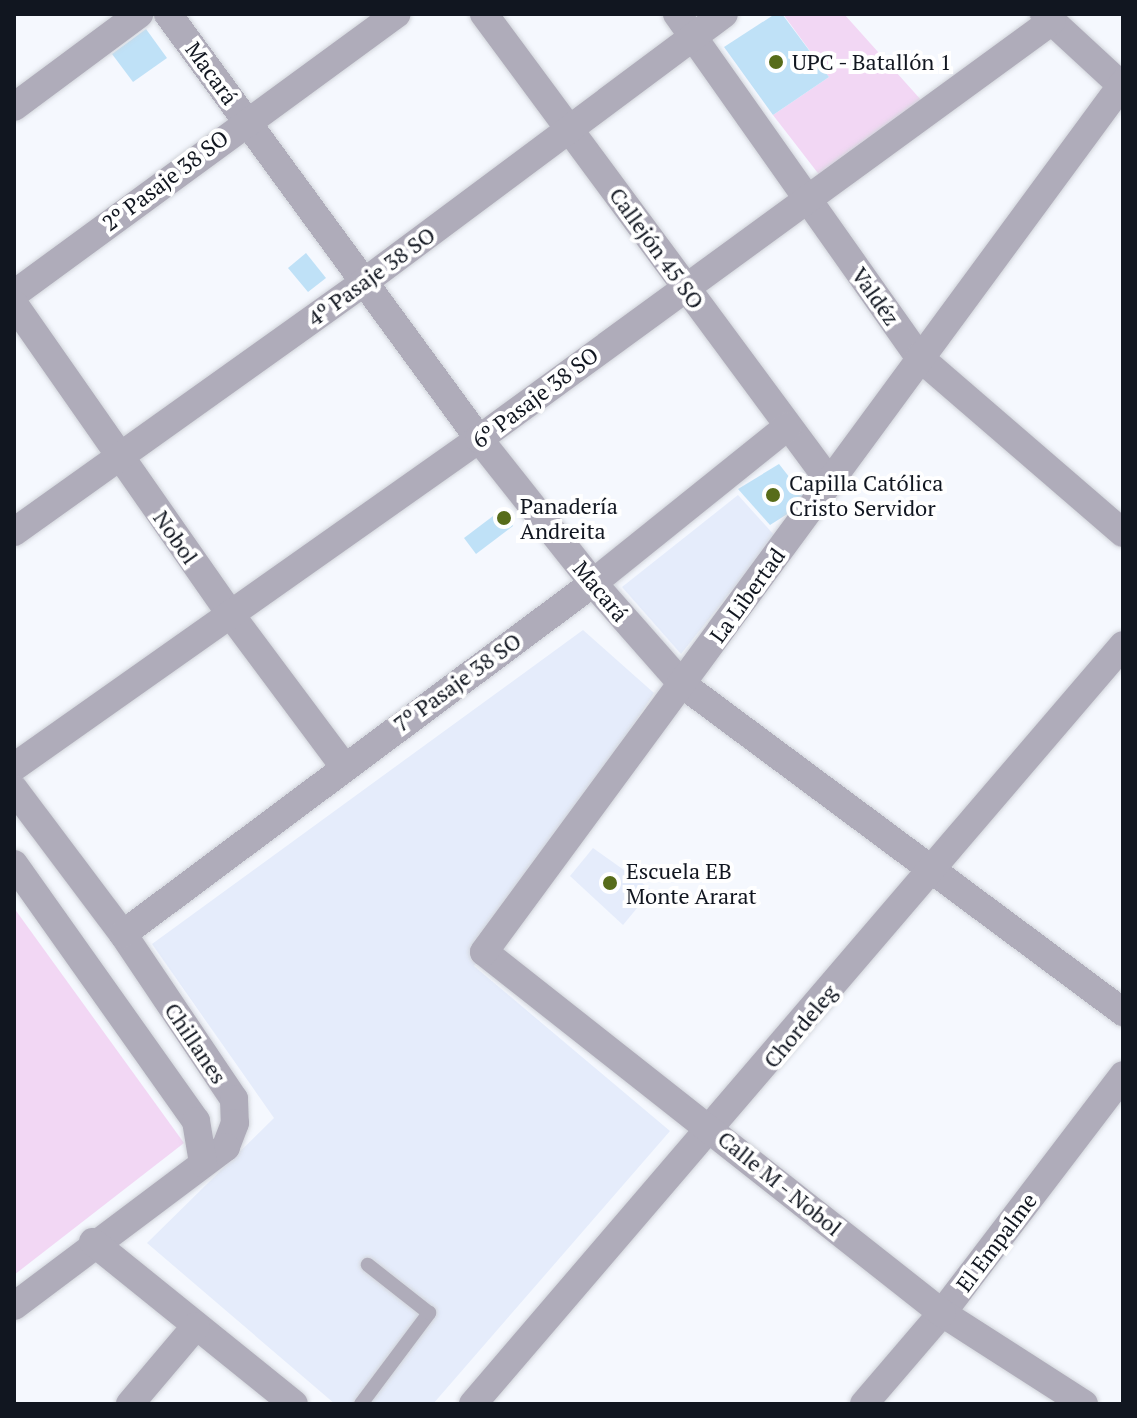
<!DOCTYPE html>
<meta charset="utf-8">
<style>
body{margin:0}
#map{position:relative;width:1137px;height:1418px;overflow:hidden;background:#f5f8fe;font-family:"PT Serif",serif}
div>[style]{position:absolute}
.built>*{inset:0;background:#e5ecfb}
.green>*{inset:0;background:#f2d7f4}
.building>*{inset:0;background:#bfe1f7}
.roads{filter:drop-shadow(0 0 2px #d1d4da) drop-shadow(0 0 2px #d1d4da)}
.lane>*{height:14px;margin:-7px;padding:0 7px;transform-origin:7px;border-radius:7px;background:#afacba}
.street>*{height:28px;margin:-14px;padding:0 14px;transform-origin:14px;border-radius:14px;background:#afacba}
.dots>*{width:22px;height:22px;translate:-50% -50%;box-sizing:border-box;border:4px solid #fff;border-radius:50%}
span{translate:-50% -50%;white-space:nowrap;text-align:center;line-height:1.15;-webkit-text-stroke:8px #fff;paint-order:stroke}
.poi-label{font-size:22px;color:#111620}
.left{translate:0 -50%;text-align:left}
.street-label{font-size:22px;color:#111620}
.frame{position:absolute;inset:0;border:16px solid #111620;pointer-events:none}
</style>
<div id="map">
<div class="built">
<div style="clip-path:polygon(738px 495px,775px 536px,681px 654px,622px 587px)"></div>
<div style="clip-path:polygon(583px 630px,654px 693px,474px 966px,670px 1131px,433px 1404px,335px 1404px,147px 1243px,274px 1118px,152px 944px)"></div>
<div style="clip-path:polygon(593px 848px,652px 890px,623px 925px,570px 876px)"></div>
</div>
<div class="green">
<div style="clip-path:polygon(783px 14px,844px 14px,922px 101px,824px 181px,773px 115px,829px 77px)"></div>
<div style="clip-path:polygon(14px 908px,184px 1143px,14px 1275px)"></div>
</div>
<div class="building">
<div style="clip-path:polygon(775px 14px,782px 14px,829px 77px,773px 115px,724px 47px)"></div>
<div style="clip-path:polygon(146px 29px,167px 58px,133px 82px,112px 54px)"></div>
<div style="clip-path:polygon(306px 253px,326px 278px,308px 292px,288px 268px)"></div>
<div style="clip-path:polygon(779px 464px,808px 501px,770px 525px,738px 489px)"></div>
<div style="clip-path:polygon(501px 510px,513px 526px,476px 554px,464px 538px)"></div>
</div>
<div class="roads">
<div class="lane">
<div style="left:361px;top:1404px;width:114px;rotate:-53.2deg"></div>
<div style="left:429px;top:1313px;width:78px;rotate:-141.8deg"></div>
</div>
<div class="street">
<div style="left:168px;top:14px;width:527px;rotate:53.8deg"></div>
<div style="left:479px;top:439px;width:184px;rotate:51.6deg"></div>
<div style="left:593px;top:583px;width:135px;rotate:48.6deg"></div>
<div style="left:682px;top:684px;width:550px;rotate:36.64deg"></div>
<div style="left:484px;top:14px;width:582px;rotate:53.52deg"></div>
<div style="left:677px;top:14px;width:420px;rotate:54.8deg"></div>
<div style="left:919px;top:357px;width:269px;rotate:40.8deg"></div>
<div style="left:1044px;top:14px;width:108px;rotate:42.7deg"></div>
<div style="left:14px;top:107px;width:156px;rotate:-36.6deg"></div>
<div style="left:14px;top:294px;width:474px;rotate:-36.2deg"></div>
<div style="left:14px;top:304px;width:379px;rotate:55.1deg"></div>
<div style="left:231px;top:615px;width:187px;rotate:53.3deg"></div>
<div style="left:14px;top:532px;width:429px;rotate:-35.5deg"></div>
<div style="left:363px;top:283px;width:450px;rotate:-36.7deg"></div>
<div style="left:14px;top:767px;width:569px;rotate:-35.2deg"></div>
<div style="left:479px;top:439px;width:709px;rotate:-36.11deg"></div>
<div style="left:14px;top:789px;width:181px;rotate:53.1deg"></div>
<div style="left:123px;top:934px;width:199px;rotate:56.1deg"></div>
<div style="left:234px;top:1099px;width:24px;rotate:88deg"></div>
<div style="left:235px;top:1123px;width:26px;rotate:111deg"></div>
<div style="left:226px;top:1147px;width:265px;rotate:143.1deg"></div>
<div style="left:14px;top:864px;width:315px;rotate:54.7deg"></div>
<div style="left:196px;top:1121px;width:43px;rotate:80.5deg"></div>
<div style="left:123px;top:934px;width:587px;rotate:-36.75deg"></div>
<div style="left:593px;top:583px;width:250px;rotate:-38.8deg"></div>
<div style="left:93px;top:1242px;width:258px;rotate:38.9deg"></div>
<div style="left:130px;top:1404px;width:102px;rotate:-49.8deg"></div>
<div style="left:473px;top:1404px;width:999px;rotate:-49.42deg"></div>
<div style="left:864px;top:1404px;width:120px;rotate:-49.4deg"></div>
<div style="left:942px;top:1313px;width:299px;rotate:-52.7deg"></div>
<div style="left:1084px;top:1404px;width:169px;rotate:-147.3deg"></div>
<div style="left:942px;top:1313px;width:583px;rotate:-141.75deg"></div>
<div style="left:484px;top:952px;width:1079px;rotate:-53.67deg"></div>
</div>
</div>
<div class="dots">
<div style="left:776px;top:62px;background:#576c1a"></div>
<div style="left:773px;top:495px;background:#576c1a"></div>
<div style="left:504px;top:518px;background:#576c1a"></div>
<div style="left:610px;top:883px;background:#576c1a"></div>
</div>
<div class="poi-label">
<span class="left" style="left:792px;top:62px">UPC - Batallón 1</span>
<span class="left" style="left:789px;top:495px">Capilla Católica<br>Cristo Servidor</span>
<span class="left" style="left:520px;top:518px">Panadería<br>Andreita</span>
<span class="left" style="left:626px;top:883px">Escuela EB<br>Monte Ararat</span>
</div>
<div class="street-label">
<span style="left:212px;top:73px;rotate:54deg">Macará</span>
<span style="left:165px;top:180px;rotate:-37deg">2º Pasaje 38 SO</span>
<span style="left:657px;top:248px;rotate:54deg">Callejón 45 SO</span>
<span style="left:371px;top:276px;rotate:-36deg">4º Pasaje 38 SO</span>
<span style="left:876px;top:296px;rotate:55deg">Valdéz</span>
<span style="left:535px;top:397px;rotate:-37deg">6º Pasaje 38 SO</span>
<span style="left:176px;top:537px;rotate:55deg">Nobol</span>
<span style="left:601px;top:591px;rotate:50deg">Macará</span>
<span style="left:747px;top:595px;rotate:-54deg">La Libertad</span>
<span style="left:457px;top:682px;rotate:-36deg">7º Pasaje 38 SO</span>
<span style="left:800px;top:1026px;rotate:-50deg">Chordeleg</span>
<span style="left:196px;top:1043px;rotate:56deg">Chillanes</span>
<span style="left:780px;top:1183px;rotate:39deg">Calle M - Nobol</span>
<span style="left:996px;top:1242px;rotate:-53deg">El Empalme</span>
</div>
<div class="frame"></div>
</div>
